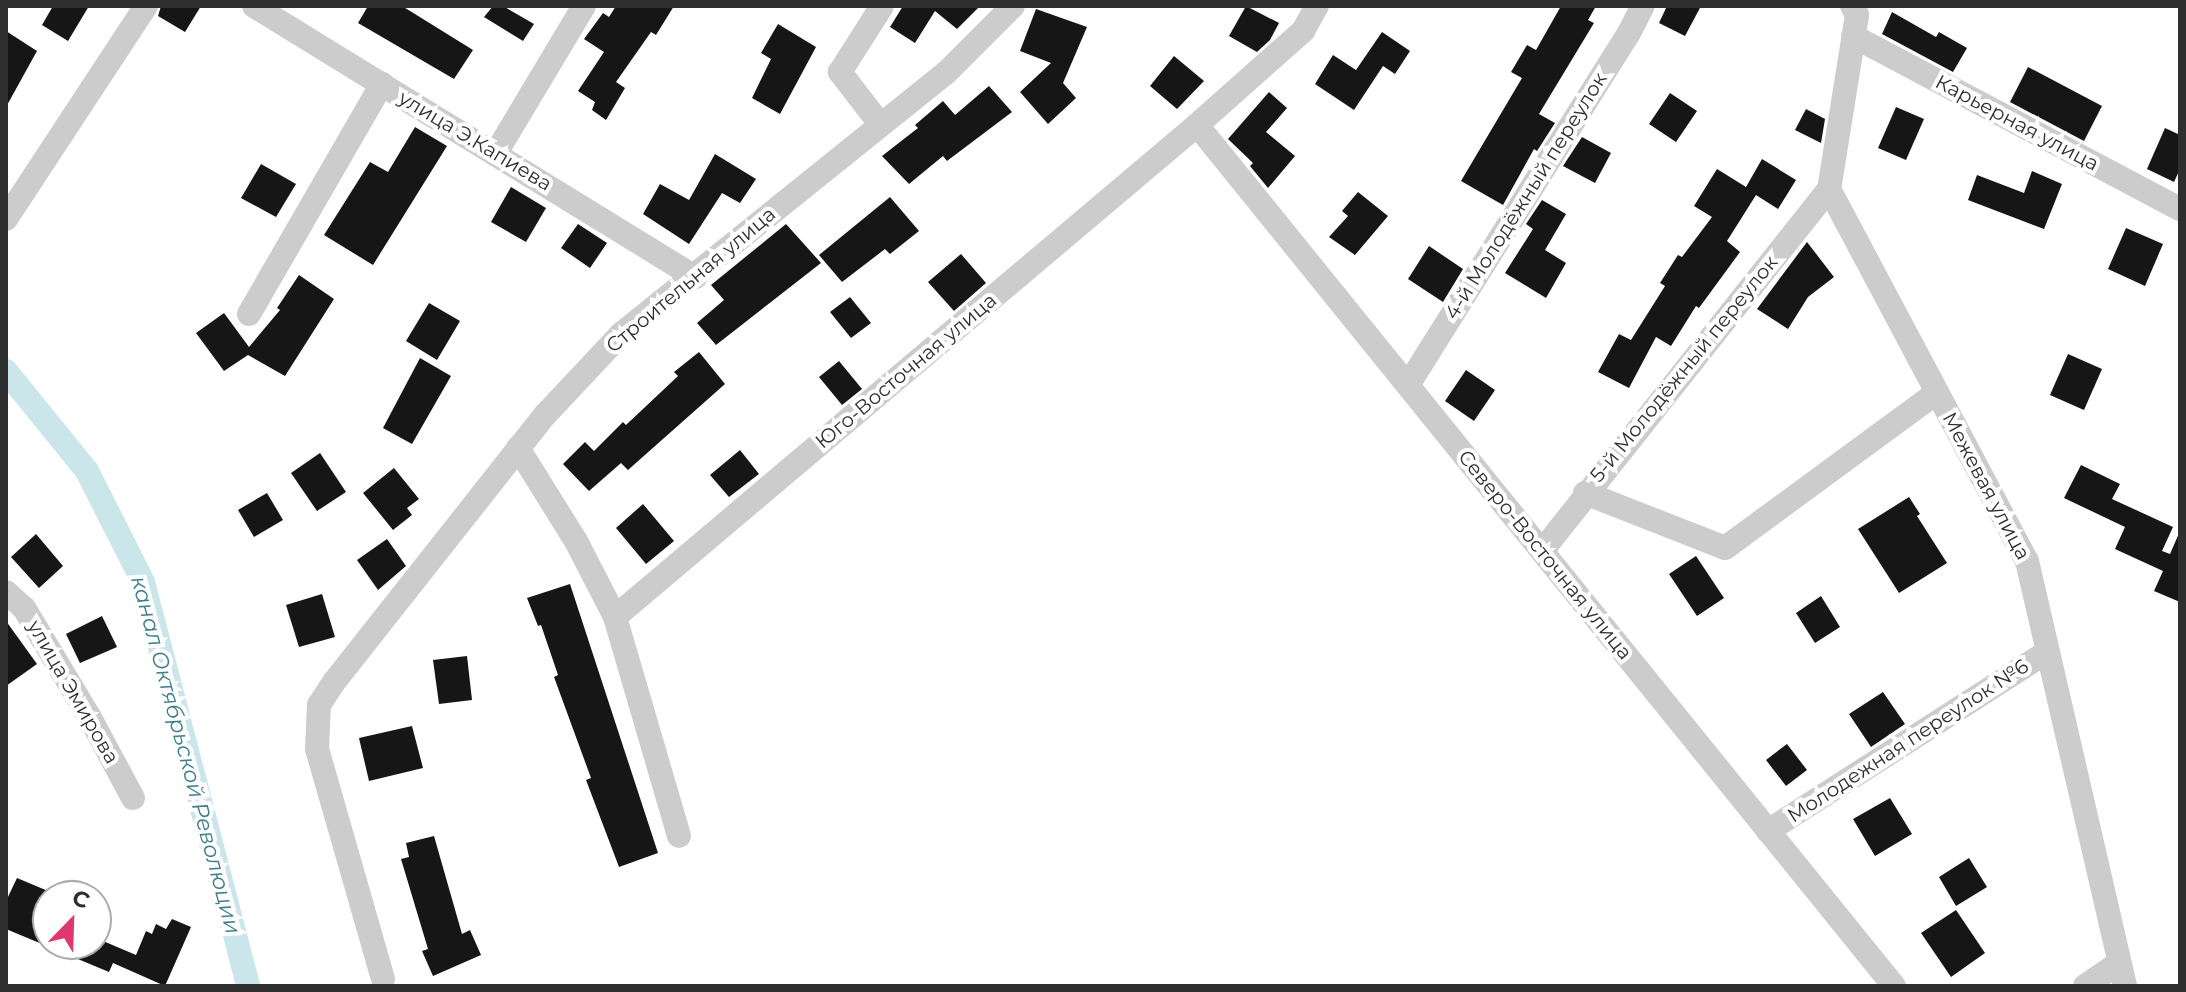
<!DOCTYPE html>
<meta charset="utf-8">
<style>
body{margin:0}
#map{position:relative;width:2186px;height:992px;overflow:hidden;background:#fff;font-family:Montserrat,sans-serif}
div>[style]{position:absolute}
.canal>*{height:24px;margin:-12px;padding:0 12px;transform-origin:12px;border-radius:12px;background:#cae6eb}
.building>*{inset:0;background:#161616}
.minor>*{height:24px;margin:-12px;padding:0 12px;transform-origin:12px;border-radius:12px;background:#ccc}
span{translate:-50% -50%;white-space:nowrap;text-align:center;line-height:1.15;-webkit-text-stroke:8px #fff;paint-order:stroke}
.street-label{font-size:20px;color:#2f2f2f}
.water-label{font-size:22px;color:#3d7e89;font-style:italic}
.frame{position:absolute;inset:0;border:8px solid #2f2f2f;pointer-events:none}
.north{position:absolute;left:32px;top:880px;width:80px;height:80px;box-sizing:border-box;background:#fff;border:2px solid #acacac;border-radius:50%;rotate:23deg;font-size:22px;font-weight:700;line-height:32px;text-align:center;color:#2f2f2f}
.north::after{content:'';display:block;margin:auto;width:28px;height:36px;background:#df386e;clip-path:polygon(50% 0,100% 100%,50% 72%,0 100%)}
</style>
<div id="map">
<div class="canal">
<div style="left:6px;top:371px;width:129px;rotate:51deg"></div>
<div style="left:87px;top:471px;width:124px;rotate:63.2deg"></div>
<div style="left:143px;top:582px;width:417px;rotate:75.4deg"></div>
</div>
<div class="building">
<div style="clip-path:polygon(53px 6px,89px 6px,68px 41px,42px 25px)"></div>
<div style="clip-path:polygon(161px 6px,201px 6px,185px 32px,158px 16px)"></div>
<div style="clip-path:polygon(368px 6px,402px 6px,473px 50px,454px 79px,358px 23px)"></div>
<div style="clip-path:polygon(493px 6px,503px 6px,534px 24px,523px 41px,484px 17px)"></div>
<div style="clip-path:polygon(616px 6px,674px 6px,656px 35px,651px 32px,616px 82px,625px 88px,606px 120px,592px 110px,595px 102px,578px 91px,604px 52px,584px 39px,603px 13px,609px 17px)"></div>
<div style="clip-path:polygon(903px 6px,980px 6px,957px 29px,935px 11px,915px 43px,890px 27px)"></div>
<div style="clip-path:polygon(1246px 6px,1279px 23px,1270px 40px,1257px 52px,1229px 36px)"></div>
<div style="clip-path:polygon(1561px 6px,1596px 6px,1588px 20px,1594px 23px,1539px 114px,1555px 123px,1537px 151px,1534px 149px,1503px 205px,1461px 181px,1522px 78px,1511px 72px,1527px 45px,1536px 50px)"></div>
<div style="clip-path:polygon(1667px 6px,1701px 6px,1685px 36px,1659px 23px)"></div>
<div style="clip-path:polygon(1036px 9px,1087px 27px,1063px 83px,1076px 98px,1048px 124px,1020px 92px,1051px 63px,1020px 51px)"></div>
<div style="clip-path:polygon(1892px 12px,1936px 37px,1939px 32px,1967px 48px,1953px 72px,1882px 34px)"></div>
<div style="clip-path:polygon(778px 24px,816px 47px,780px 114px,752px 98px,771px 59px,761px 53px)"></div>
<div style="clip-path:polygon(6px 31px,37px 51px,6px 107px)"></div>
<div style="clip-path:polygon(1382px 32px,1410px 51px,1395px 74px,1383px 66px,1354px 110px,1315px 84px,1333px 55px,1356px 70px)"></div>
<div style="clip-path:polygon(1174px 56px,1204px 81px,1177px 109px,1150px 86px)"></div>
<div style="clip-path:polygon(2028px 67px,2102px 106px,2084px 141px,2010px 102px)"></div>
<div style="clip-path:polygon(989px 86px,1012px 112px,947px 161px,943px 156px,909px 184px,882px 156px,918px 128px,915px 125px,943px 101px,955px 115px)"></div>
<div style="clip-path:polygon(1269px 92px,1287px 108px,1266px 132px,1295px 156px,1268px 188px,1250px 166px,1253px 163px,1228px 139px)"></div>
<div style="clip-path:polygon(1670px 93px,1697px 111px,1676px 142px,1649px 124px)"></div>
<div style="clip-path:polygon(1896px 107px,1924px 119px,1906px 160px,1878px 148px)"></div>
<div style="clip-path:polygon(1806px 109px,1825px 119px,1821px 143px,1795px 130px)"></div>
<div style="clip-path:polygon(415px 127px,447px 146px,373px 265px,324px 235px,370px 162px,388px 172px)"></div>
<div style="clip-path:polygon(2165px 128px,2180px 135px,2180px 169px,2174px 182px,2147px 169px)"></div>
<div style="clip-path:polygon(1582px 137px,1611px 153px,1595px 183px,1563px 166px)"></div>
<div style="clip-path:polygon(715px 154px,756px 179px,740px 203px,722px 193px,689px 244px,643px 214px,660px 184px,689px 200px)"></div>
<div style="clip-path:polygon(1762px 159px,1796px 180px,1778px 209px,1756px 195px,1727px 241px,1740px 252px,1699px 308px,1696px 306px,1671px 346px,1656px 337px,1629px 388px,1598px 372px,1619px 334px,1631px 340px,1665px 286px,1660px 283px,1678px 255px,1682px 257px,1712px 217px,1694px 206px,1717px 169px,1746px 187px)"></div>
<div style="clip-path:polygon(261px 164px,296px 184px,276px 217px,241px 198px)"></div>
<div style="clip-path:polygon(2032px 171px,2062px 184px,2044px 229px,1968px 200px,1977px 175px,2024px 193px)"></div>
<div style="clip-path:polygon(511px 187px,546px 208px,526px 242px,491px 222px)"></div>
<div style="clip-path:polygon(1358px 192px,1388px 216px,1355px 255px,1329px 237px,1348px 216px,1342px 211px)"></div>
<div style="clip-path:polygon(890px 197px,919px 231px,890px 254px,885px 249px,842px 282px,819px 255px)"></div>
<div style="clip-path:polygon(1542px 200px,1566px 214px,1545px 250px,1566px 263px,1546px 298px,1505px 273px,1533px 229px,1526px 224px)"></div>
<div style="clip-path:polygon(578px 224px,607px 243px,590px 268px,561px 248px)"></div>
<div style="clip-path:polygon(786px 224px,821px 263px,716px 345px,697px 323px,724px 300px,711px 285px)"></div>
<div style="clip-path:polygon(2126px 228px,2163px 244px,2145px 286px,2108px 269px)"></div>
<div style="clip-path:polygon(1807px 242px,1834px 277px,1808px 297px,1788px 329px,1757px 309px)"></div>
<div style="clip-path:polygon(1429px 246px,1463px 269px,1443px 302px,1408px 279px)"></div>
<div style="clip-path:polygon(961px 254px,986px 283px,954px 311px,928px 282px)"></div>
<div style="clip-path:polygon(299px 275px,334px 299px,285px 376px,248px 355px,224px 371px,196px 333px,224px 313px,249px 347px,280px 310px,277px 308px)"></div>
<div style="clip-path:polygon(850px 297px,871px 323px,851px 338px,830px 312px)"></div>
<div style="clip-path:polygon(429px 303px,460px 321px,437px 360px,406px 341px)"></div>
<div style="clip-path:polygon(699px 352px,725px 384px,628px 470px,621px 463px,589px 491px,563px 464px,585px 442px,594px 451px,623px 422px,626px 425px,678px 376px,674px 372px)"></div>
<div style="clip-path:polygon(2068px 354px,2102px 369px,2084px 410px,2050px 395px)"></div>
<div style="clip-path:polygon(420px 358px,451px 376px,412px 444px,383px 428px)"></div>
<div style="clip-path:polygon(839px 361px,862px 389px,842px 405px,819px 377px)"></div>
<div style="clip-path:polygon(1466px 370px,1495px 390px,1474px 421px,1445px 401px)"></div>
<div style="clip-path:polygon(740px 450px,759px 474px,729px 497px,710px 475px)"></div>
<div style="clip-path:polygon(320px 453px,346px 492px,317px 511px,291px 473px)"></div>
<div style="clip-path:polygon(2081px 465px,2120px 484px,2112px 499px,2173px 527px,2162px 551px,2170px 554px,2180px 531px,2180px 602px,2154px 591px,2163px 571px,2115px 549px,2125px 527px,2064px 498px)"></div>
<div style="clip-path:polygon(394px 468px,419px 499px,407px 508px,412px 515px,393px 530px,363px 493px)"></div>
<div style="clip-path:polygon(267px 493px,283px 520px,254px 537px,238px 510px)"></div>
<div style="clip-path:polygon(1909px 497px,1920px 514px,1917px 516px,1947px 563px,1899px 593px,1858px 529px)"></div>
<div style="clip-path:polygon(643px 504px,674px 541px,646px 564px,616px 528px)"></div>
<div style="clip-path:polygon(36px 534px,63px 566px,39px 588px,11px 557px)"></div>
<div style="clip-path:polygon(387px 539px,406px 566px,378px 590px,357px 560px)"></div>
<div style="clip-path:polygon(1696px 556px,1724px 598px,1697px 616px,1669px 574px)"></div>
<div style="clip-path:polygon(570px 584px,658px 853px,619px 867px,586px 780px,591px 778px,554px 677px,558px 675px,541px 625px,538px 626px,527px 598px)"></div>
<div style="clip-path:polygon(322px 594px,335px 637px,299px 647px,286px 605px)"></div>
<div style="clip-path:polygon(1821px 596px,1840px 627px,1815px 643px,1796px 613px)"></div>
<div style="clip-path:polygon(102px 616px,117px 647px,80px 663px,66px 634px)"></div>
<div style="clip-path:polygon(6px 621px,37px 664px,6px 686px)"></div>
<div style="clip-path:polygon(467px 656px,472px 700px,439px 704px,433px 660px)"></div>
<div style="clip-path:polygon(1883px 692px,1905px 724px,1871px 747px,1849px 714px)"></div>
<div style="clip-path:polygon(412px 726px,423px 768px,369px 781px,359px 738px)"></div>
<div style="clip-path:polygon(1787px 744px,1807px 770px,1786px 786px,1766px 760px)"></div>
<div style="clip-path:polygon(1890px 798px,1912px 834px,1875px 856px,1853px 819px)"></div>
<div style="clip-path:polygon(434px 836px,462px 934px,470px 930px,481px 955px,433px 976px,422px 951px,428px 949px,401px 859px,409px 857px,406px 843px)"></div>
<div style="clip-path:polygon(1969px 858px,1987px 887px,1956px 906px,1939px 877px)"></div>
<div style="clip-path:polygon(17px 878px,48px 891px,48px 944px,96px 944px,96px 938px,136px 955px,146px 931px,152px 934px,156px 924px,166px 929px,172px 919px,191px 927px,165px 986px,113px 963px,109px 972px,6px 929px,6px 901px)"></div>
<div style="clip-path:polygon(1956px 910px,1985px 953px,1951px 977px,1921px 933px)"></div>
</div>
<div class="minor">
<div style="left:254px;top:6px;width:518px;rotate:31.57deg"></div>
<div style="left:1852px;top:6px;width:10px;rotate:61deg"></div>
<div style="left:1857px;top:15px;width:176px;rotate:99.1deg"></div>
<div style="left:1829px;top:189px;width:421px;rotate:62deg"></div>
<div style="left:2027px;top:561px;width:436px;rotate:77deg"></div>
<div style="left:1853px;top:36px;width:370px;rotate:27.9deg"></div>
<div style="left:880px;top:124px;width:66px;rotate:-127.6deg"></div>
<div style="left:840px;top:72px;width:78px;rotate:-57.5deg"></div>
<div style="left:1197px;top:125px;width:1108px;rotate:51.01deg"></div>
<div style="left:496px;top:153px;width:171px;rotate:-59.1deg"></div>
<div style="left:6px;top:219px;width:255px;rotate:-56.7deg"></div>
<div style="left:249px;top:314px;width:266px;rotate:-60deg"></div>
<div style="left:1408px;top:385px;width:416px;rotate:-57.9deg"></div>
<div style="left:1629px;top:33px;width:30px;rotate:-63deg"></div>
<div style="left:518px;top:448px;width:110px;rotate:58.1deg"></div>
<div style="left:576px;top:541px;width:85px;rotate:62.8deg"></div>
<div style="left:615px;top:617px;width:228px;rotate:73.7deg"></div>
<div style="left:1585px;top:493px;width:150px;rotate:21.4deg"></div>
<div style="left:1725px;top:548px;width:263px;rotate:-36.3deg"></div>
<div style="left:1542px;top:551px;width:462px;rotate:-51.6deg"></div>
<div style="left:6px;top:592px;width:24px;rotate:42deg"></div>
<div style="left:24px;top:608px;width:126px;rotate:59deg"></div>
<div style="left:89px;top:716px;width:93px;rotate:61.8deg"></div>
<div style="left:615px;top:617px;width:762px;rotate:-40.21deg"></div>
<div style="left:1197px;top:125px;width:142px;rotate:-41.6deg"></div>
<div style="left:1303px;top:31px;width:29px;rotate:-61deg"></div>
<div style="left:1768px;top:831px;width:331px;rotate:-32.7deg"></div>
<div style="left:383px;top:979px;width:239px;rotate:-106deg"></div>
<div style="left:317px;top:749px;width:44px;rotate:-87.4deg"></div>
<div style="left:319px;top:705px;width:27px;rotate:-57deg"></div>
<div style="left:334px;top:682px;width:342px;rotate:-51.7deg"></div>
<div style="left:546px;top:414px;width:110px;rotate:-46.8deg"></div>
<div style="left:621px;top:334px;width:418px;rotate:-38.8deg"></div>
<div style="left:947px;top:72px;width:93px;rotate:-45deg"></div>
<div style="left:2085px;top:986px;width:41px;rotate:-34.1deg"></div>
</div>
<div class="street-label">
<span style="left:2017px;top:123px;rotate:28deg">Карьерная улица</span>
<span style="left:475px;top:141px;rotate:31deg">улица Э.Капиева</span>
<span style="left:1526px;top:196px;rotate:-58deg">4-й Молодёжный переулок</span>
<span style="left:691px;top:280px;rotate:-40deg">Строительная улица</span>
<span style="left:1684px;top:369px;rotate:-51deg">5-й Молодёжный переулок</span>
<span style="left:906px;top:371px;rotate:-40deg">Юго-Восточная улица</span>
<span style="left:1986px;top:486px;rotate:62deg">Межевая улица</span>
<span style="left:1545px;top:555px;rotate:51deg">Северо-Восточная улица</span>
<span style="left:73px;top:692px;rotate:60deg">улица Эмирова</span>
<span style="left:1908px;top:741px;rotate:-33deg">Молодежная переулок №6</span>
</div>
<div class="water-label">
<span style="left:186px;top:755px;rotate:75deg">канал Октябрьской Революции</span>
</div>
<div class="frame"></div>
<div class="north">С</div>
</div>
